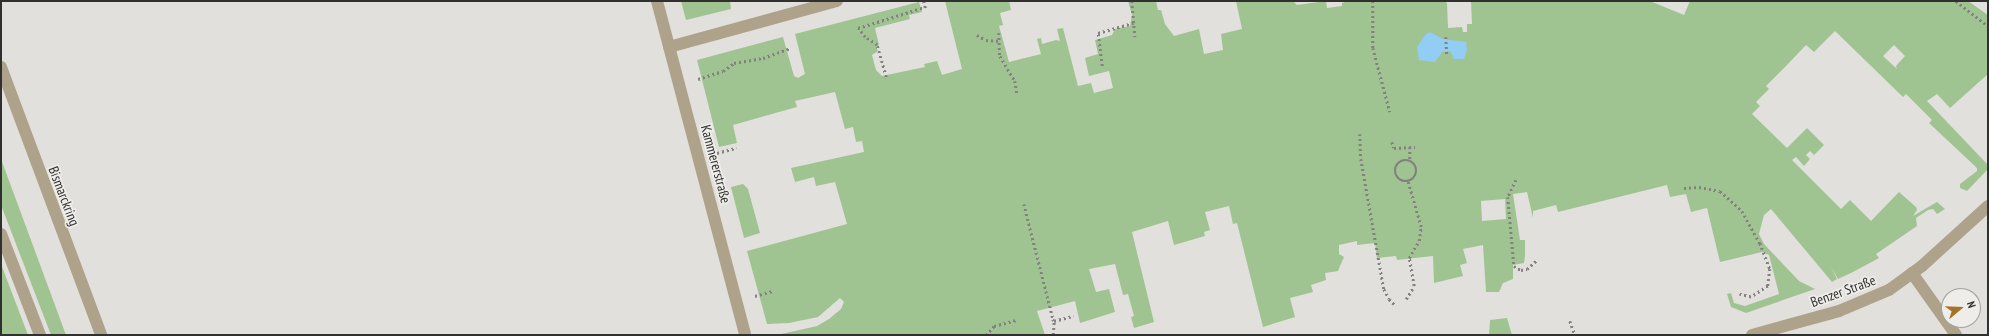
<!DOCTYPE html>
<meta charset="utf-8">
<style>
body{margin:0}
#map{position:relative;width:1989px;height:336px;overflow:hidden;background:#e1e0dc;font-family:"PT Sans Narrow",sans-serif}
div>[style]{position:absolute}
.green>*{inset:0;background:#9fc491}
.water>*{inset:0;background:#92cdf4}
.path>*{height:2.5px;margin-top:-1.25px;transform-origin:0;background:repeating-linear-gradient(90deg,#82817f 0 2px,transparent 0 5px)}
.path>.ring{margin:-1.25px;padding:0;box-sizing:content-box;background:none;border:2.5px solid #82817f;border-radius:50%}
.minor>*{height:12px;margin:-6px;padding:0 6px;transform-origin:6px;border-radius:6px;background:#afa28a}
span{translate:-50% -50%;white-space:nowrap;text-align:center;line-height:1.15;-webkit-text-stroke:3.5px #eeede9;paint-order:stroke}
.street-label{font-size:14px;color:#30302f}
.frame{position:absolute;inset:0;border:2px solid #30302f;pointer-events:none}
.north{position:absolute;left:1941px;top:288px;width:40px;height:40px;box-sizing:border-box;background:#eeede9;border:1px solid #a2a19f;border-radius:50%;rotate:71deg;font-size:11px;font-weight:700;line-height:16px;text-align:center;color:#30302f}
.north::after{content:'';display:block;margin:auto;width:14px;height:18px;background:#a47429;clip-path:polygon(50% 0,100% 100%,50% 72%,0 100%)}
</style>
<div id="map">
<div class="green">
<div style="clip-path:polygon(681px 1px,730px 1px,731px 9px,686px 20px)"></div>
<div style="clip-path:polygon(evenodd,945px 1px,1009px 1px,1011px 10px,1000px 13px,1003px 25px,999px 26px,1009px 62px,1041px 54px,1037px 39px,1041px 38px,1042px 44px,1056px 40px,1060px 41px,1057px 29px,1063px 28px,1078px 86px,1091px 83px,1094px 93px,1113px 88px,1109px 71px,1089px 76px,1085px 58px,1098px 54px,1095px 40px,1112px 35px,1115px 29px,1130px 26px,1132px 15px,1128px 1px,1156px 1px,1158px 10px,1161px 10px,1165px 24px,1174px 36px,1199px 29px,1204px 54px,1223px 50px,1221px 34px,1242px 29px,1236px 1px,1293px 1px,1297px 5px,1326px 1px,1327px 8px,1342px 6px,1342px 3px,1347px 1px,1444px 1px,1447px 3px,1448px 28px,1462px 27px,1463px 32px,1467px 32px,1467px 24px,1472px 24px,1471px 1px,1650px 1px,1684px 15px,1690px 1px,1968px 1px,1988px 15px,1988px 74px,1950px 108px,1937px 94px,1927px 101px,1988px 165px,1988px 169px,1967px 191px,1960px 188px,1960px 184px,1977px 171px,1977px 168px,1929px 123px,1932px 120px,1906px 94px,1903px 97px,1835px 31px,1814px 52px,1806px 45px,1786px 66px,1766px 86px,1769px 89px,1756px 102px,1760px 106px,1752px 114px,1787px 148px,1807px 128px,1824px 145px,1814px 155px,1810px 151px,1806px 155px,1810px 159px,1804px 166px,1796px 157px,1792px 160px,1841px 209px,1850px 200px,1871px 221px,1899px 192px,1916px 207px,1917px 210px,1913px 216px,1937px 202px,1945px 209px,1937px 214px,1933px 209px,1928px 210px,1916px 218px,1917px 226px,1876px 254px,1879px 258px,1853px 272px,1838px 279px,1831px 267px,1837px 279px,1832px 282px,1771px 209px,1764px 215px,1759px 234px,1764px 244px,1799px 281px,1815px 289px,1746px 313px,1731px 307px,1727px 294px,1731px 293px,1734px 303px,1745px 306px,1779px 294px,1769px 255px,1762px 252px,1720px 262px,1707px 208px,1691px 212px,1686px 194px,1670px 197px,1667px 185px,1558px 212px,1556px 205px,1533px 211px,1533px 218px,1527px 192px,1513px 194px,1520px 240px,1525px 240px,1525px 256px,1524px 263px,1513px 265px,1513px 279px,1503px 283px,1499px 292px,1486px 292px,1483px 245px,1463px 249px,1467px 263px,1460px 265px,1463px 276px,1434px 283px,1433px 256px,1397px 260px,1396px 256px,1377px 258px,1375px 243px,1357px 245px,1357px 241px,1339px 245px,1339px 254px,1344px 257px,1340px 266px,1338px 271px,1325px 273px,1326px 280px,1311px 285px,1313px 292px,1290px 298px,1295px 317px,1263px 327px,1237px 223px,1233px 224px,1229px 206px,1205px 212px,1210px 230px,1204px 232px,1205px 236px,1174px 245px,1168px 221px,1132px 232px,1154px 322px,1134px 328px,1131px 317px,1134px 316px,1128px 294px,1123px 295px,1115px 264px,1089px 269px,1096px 292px,1109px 289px,1115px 312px,1080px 323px,1075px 301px,1041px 310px,1037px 311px,1045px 335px,777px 335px,817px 326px,829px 319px,841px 309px,844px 302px,840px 298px,818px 317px,789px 323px,767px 324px,747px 251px,847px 224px,835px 182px,816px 186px,814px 177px,795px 182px,791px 168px,864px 152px,862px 141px,856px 142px,853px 127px,845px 129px,835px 92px,795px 101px,797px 107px,733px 125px,737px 143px,719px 147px,697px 60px,783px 37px,794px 76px,798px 78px,805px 74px,795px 34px,919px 2px,922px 12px,909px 15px,910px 19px,875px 28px,879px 45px,876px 47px,878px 51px,872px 55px,876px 70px,882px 76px,925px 67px,924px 64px,937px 61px,942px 75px,962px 69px,945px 1px,1894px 45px,1905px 56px,1896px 66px,1897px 69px,1883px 56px,1894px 45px,945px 1px,1505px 199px,1506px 219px,1482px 221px,1481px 201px,1505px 199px)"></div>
<div style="clip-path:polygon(1px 159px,66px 335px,51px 335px,1px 205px)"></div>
<div style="clip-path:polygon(743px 184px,748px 189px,760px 233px,744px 238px,731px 187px)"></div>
<div style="clip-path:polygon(1px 264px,28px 335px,1px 335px)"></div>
<div style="clip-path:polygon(1507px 318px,1512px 335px,1489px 335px,1490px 320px)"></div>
</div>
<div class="water">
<div style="clip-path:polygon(1430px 32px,1443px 39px,1466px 42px,1467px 49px,1464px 59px,1454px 59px,1450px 51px,1442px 52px,1435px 62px,1419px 60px,1417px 47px,1425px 35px)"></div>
</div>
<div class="path">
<div style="left:924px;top:1px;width:9px;rotate:77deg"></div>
<div style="left:1132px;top:1px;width:36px;rotate:85deg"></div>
<div style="left:1373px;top:1px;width:47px;rotate:90deg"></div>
<div style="left:1373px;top:48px;width:66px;rotate:75.1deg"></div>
<div style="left:1956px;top:1px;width:41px;rotate:38deg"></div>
<div style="left:999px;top:33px;width:23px;rotate:88deg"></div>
<div style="left:1000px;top:56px;width:29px;rotate:59deg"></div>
<div style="left:1015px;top:81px;width:12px;rotate:81deg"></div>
<div style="left:977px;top:35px;width:10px;rotate:29deg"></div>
<div style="left:986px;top:40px;width:14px;rotate:4deg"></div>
<div style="left:1446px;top:37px;width:17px;rotate:87deg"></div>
<div style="left:1102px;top:66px;width:33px;rotate:-97deg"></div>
<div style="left:1098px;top:33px;width:37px;rotate:-16deg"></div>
<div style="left:886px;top:77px;width:33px;rotate:-106deg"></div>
<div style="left:877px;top:45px;width:14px;rotate:-146deg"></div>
<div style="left:865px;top:37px;width:11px;rotate:-128deg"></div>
<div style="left:858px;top:28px;width:70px;rotate:-17.4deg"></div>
<div style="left:698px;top:79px;width:26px;rotate:-18deg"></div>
<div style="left:723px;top:71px;width:14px;rotate:-36deg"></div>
<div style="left:734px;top:63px;width:29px;rotate:-10deg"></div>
<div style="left:763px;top:58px;width:29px;rotate:-20deg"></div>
<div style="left:1360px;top:134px;width:25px;rotate:88deg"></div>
<div style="left:1361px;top:159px;width:132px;rotate:80deg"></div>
<div style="left:1384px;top:289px;width:11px;rotate:63deg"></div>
<div style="left:1389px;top:299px;width:10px;rotate:45deg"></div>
<div style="left:1392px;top:142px;width:6px;rotate:72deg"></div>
<div style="left:1394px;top:148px;width:21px;rotate:-3deg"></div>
<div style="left:1410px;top:147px;width:14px;rotate:90deg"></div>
<div style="left:717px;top:153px;width:20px;rotate:-15deg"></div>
<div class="ring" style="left:1395px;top:160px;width:19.5px;height:19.5px"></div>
<div style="left:1516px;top:180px;width:19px;rotate:115deg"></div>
<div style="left:1508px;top:197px;width:69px;rotate:85deg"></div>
<div style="left:1514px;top:266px;width:8px;rotate:30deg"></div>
<div style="left:1521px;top:270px;width:6px;rotate:-9deg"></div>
<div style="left:1527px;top:269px;width:13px;rotate:-42deg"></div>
<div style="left:1684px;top:188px;width:15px;rotate:-4deg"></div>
<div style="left:1699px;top:187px;width:21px;rotate:11deg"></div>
<div style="left:1720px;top:191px;width:30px;rotate:42deg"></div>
<div style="left:1742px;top:211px;width:37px;rotate:61deg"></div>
<div style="left:1760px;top:243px;width:28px;rotate:69deg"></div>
<div style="left:1770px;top:269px;width:17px;rotate:97deg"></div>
<div style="left:1768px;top:286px;width:20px;rotate:147deg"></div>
<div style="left:1751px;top:297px;width:12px;rotate:-166deg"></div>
<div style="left:1024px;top:204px;width:119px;rotate:75.8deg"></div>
<div style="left:1053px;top:319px;width:2px;rotate:63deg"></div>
<div style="left:1054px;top:321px;width:20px;rotate:-15deg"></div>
<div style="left:755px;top:296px;width:19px;rotate:-16deg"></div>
<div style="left:1406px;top:299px;width:15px;rotate:-58deg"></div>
<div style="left:1414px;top:286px;width:28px;rotate:-100deg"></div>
<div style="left:1409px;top:258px;width:20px;rotate:-60deg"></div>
<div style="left:1419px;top:241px;width:14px;rotate:-82deg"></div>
<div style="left:1421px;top:227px;width:47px;rotate:-106.1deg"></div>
<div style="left:1570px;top:321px;width:15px;rotate:70deg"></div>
<div style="left:986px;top:335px;width:12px;rotate:-48deg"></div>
<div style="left:994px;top:326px;width:24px;rotate:-15deg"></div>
<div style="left:1053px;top:335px;width:14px;rotate:-86deg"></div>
</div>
<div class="minor">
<div style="left:657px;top:1px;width:345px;rotate:75.2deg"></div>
<div style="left:669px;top:47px;width:174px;rotate:-15.3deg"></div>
<div style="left:1px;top:67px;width:286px;rotate:69.5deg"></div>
<div style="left:1px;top:234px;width:108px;rotate:68.9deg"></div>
<div style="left:1912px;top:273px;width:76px;rotate:54.6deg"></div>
<div style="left:1752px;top:335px;width:90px;rotate:-15.4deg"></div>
<div style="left:1839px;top:311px;width:54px;rotate:-22.8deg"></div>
<div style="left:1889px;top:290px;width:41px;rotate:-36deg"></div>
<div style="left:1922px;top:266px;width:89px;rotate:-42.3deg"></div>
</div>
<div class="street-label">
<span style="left:716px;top:164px;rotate:75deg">Kammererstraße</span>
<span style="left:64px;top:196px;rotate:69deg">Bismarckring</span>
<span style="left:1843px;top:291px;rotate:-20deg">Benzer Straße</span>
</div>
<div class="frame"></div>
<div class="north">N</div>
</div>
